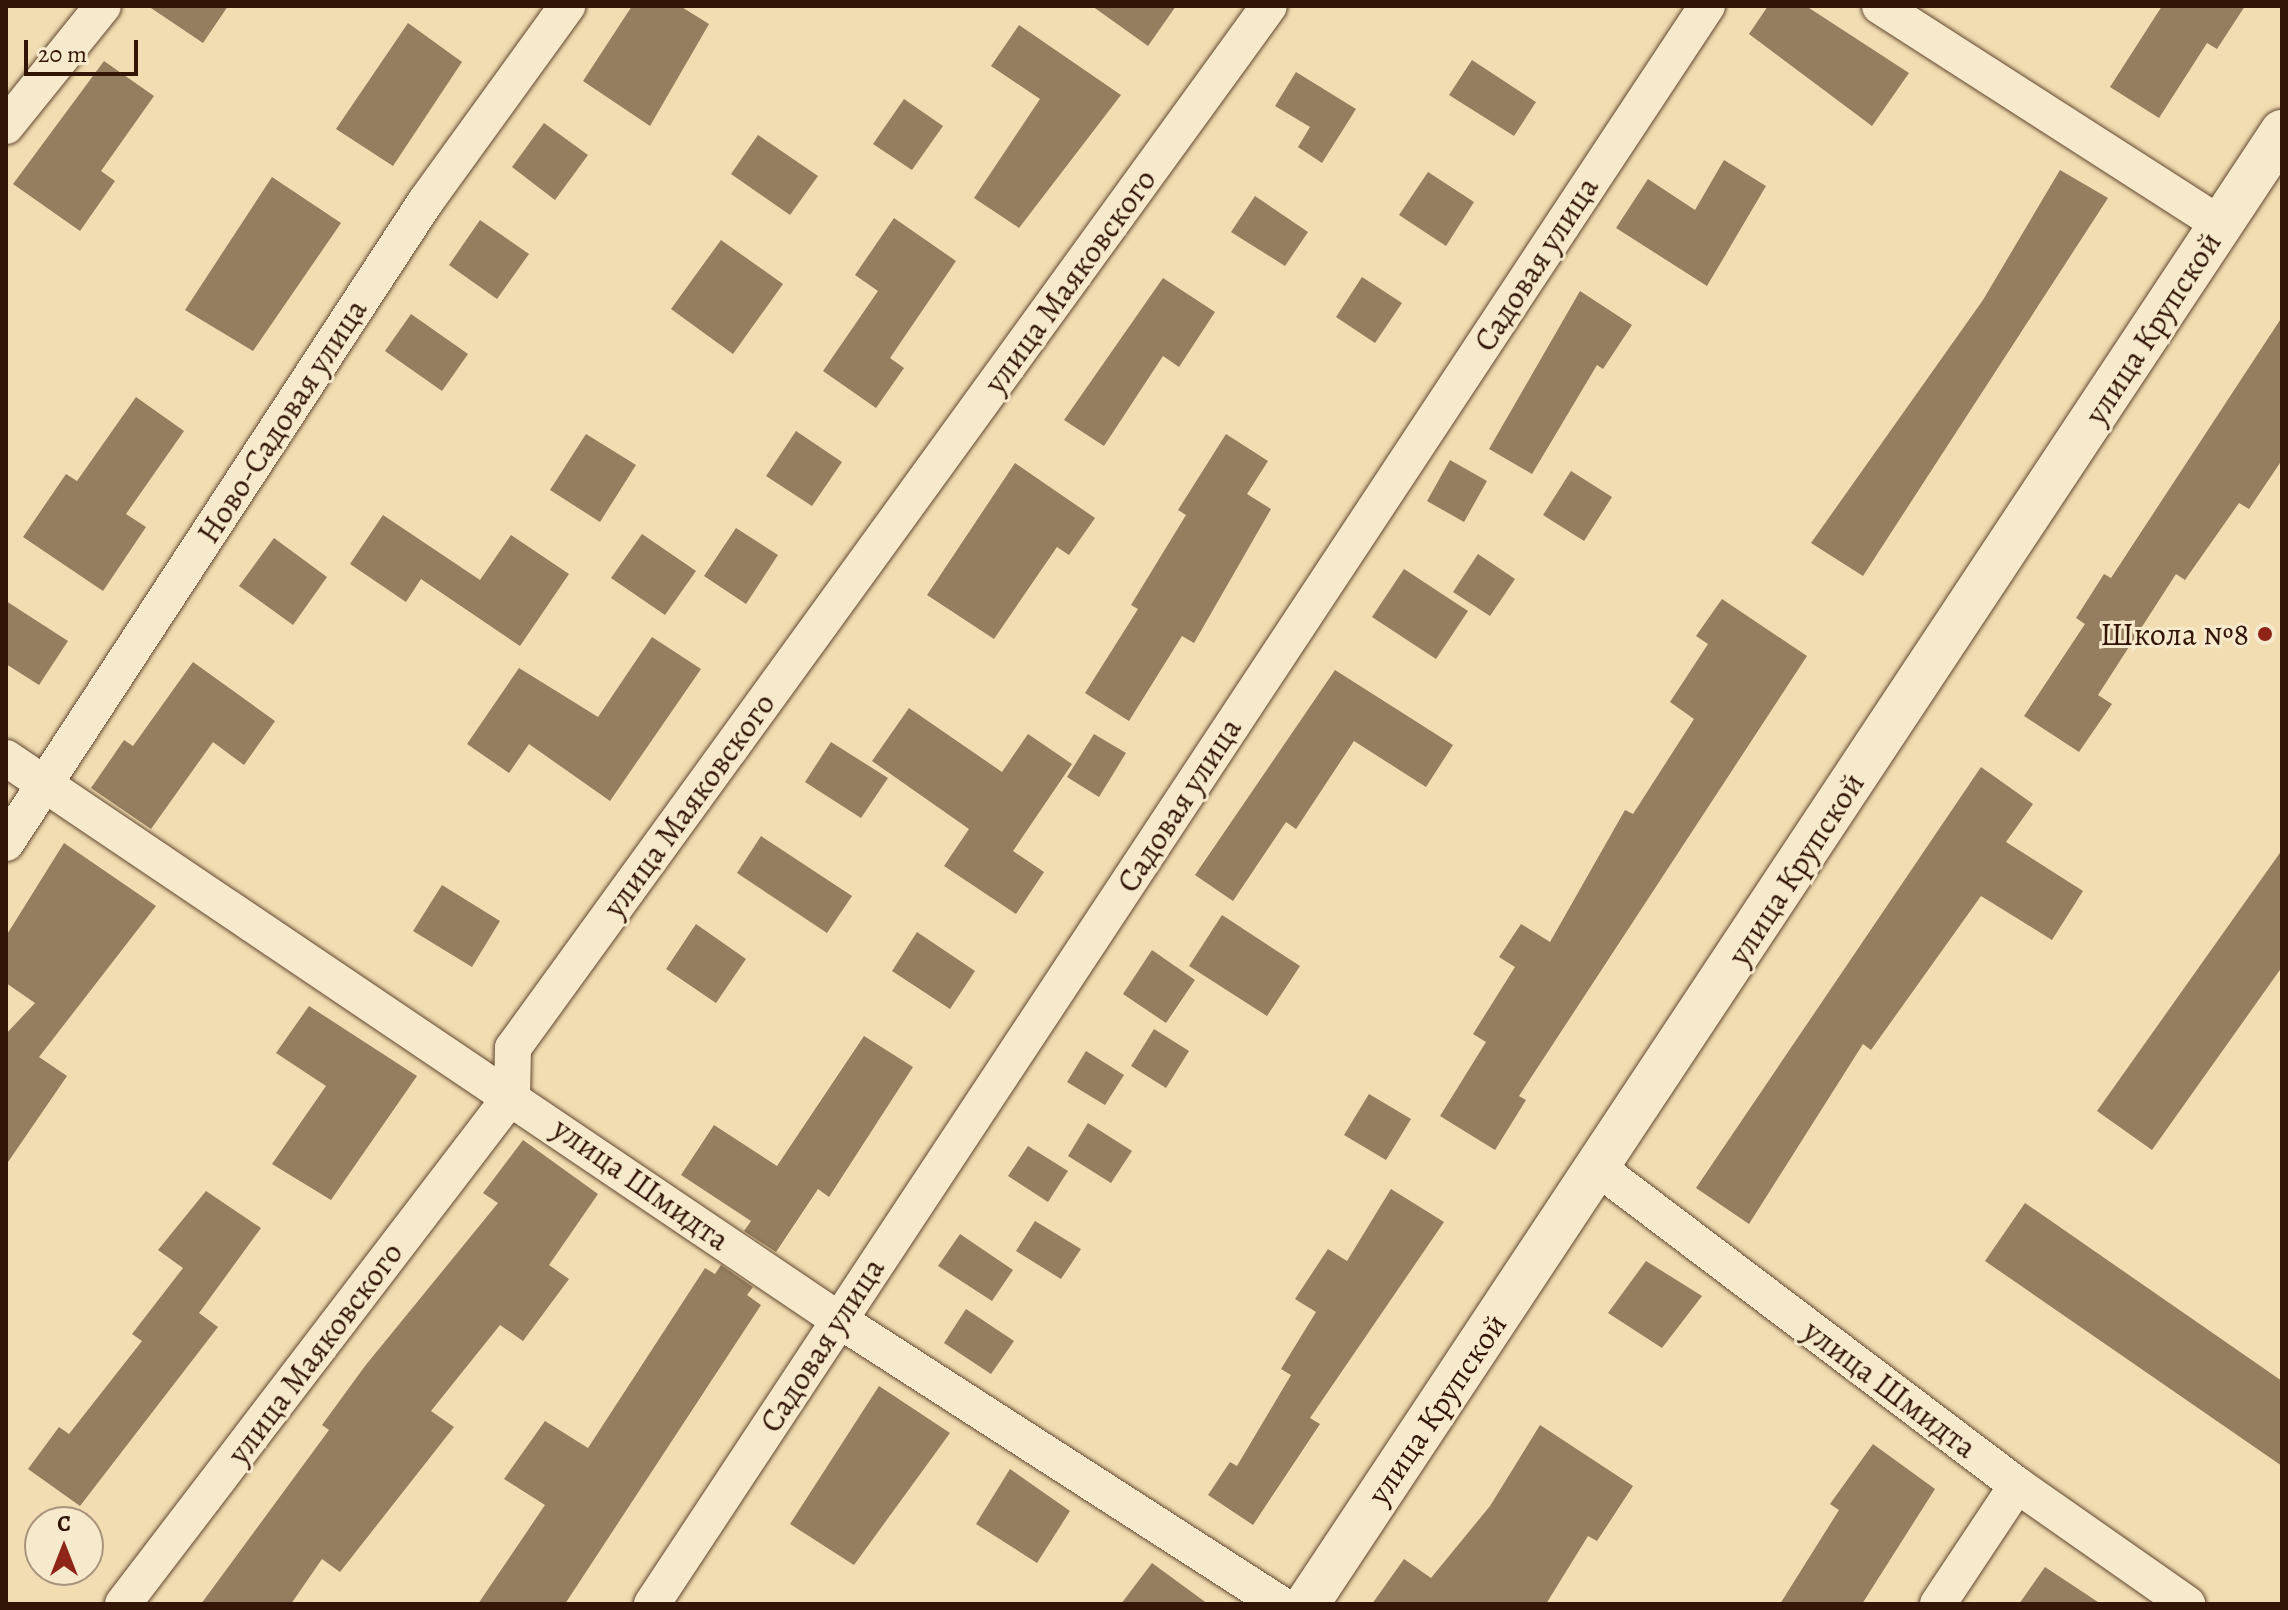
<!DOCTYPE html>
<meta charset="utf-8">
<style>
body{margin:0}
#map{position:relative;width:2288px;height:1610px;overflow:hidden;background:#f1ddb1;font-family:Alegreya,serif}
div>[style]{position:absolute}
.building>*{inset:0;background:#957d5f}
.roads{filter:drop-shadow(0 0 2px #624731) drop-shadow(0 0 2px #624731)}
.street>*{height:36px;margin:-18px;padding:0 18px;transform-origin:18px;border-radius:18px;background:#f6e9cc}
.secondary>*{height:44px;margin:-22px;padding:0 22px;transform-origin:22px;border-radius:22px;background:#f6e9cc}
.dots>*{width:22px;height:22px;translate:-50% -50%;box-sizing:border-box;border:4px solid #f6e9cc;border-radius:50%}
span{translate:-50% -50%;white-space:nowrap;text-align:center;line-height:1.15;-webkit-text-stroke:6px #f6e9cc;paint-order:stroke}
.street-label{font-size:32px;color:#321506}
.poi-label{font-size:32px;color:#321506}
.right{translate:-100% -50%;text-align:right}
.frame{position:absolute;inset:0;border:8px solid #321506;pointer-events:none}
.north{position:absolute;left:24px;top:1506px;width:80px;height:80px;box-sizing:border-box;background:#f6e9cc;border:2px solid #a8947d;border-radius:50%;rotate:0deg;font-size:22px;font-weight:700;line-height:32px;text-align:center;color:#321506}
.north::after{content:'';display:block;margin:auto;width:28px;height:36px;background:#8f2418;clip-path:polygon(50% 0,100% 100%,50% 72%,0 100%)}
.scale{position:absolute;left:24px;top:40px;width:114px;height:36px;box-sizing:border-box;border:4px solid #321506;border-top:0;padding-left:10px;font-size:24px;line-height:28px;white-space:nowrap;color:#321506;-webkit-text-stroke:6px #f6e9cc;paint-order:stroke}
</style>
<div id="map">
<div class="building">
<div style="clip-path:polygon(148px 6px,228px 6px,203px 43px)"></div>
<div style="clip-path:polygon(632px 6px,680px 6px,709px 24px,650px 126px,583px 81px)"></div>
<div style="clip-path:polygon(1092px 6px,1176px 6px,1148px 46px)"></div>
<div style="clip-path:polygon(1768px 6px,1806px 6px,1909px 73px,1872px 126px,1749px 34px)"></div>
<div style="clip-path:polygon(2162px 6px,2245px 6px,2217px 49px,2207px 43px,2159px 118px,2110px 87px)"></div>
<div style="clip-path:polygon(408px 23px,462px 62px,393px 166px,336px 129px)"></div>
<div style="clip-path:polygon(1019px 25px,1121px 95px,1019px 228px,974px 198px,1040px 99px,991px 66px)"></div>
<div style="clip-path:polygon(1472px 60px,1536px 102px,1514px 136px,1449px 95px)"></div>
<div style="clip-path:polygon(104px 61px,154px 96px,101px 171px,115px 181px,80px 231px,13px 184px)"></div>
<div style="clip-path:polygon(1296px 72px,1356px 109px,1322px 163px,1298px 147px,1310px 127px,1275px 106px)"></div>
<div style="clip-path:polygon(904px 99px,943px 126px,912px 170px,873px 144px)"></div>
<div style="clip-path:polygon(544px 123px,588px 155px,555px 200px,512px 167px)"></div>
<div style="clip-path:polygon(758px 135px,818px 176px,790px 215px,731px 174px)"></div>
<div style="clip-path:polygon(1724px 160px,1766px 186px,1707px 286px,1616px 228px,1648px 179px,1695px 210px)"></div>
<div style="clip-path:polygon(2060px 170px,2108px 198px,1863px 576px,1811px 543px,1983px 300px)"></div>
<div style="clip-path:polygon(1428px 172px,1474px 202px,1446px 246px,1399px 215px)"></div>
<div style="clip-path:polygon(272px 177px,341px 223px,253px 351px,185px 310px)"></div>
<div style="clip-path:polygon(1255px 196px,1308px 232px,1285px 266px,1231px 232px)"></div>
<div style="clip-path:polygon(894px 218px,956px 261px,890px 358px,904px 368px,876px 408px,823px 371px,878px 291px,855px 275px)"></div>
<div style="clip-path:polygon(480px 220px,529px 254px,497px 299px,449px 265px)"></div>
<div style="clip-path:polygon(721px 240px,783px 284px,733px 354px,671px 309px)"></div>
<div style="clip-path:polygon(1362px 277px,1402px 303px,1375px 343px,1336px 317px)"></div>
<div style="clip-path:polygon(1163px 278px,1215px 312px,1179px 367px,1163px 356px,1104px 446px,1064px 420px)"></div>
<div style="clip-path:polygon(1580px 291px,1632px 325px,1603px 369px,1597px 365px,1532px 474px,1489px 449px)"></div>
<div style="clip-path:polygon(411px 314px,468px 354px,442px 391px,385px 351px)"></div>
<div style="clip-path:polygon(2282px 317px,2282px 460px,2249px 509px,2239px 503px,2185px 580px,2176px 574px,2098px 695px,2112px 704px,2079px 752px,2024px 716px,2085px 624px,2076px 618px,2104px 574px,2111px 578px)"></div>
<div style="clip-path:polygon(136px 397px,184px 431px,126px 514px,146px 527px,103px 591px,23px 537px,66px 474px,77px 481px)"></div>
<div style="clip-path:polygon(796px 431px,842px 462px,812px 506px,766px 476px)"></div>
<div style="clip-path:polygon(586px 434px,636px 465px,600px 522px,550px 490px)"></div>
<div style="clip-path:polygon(1226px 434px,1268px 461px,1247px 494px,1271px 509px,1194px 643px,1182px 636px,1129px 721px,1085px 693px,1138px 609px,1131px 605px,1186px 515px,1178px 510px)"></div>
<div style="clip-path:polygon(1450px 460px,1487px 481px,1464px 522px,1427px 501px)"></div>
<div style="clip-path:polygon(1015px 463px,1095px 518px,1069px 555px,1057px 547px,994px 639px,927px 595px)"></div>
<div style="clip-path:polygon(1571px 471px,1612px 497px,1584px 541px,1543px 515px)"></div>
<div style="clip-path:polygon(383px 515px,480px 580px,511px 535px,569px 574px,520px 646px,421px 579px,406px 602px,350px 564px)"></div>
<div style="clip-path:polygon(736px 528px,778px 555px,746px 604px,704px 576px)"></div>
<div style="clip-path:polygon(642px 534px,696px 571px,665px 615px,611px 578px)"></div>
<div style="clip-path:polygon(274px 538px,327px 577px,293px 625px,239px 586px)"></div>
<div style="clip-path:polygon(1478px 554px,1515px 579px,1490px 616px,1453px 592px)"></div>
<div style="clip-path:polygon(1404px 569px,1468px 611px,1436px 659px,1372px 617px)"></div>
<div style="clip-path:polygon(1722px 599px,1807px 656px,1519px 1096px,1526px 1100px,1495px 1150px,1440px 1116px,1486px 1042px,1473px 1034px,1515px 967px,1499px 957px,1521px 924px,1550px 942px,1625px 810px,1633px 814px,1694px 719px,1670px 702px,1708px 644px,1696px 636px)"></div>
<div style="clip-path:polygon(6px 601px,68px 641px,39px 685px,6px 664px)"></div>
<div style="clip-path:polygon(652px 637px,701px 669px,610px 801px,529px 744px,509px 773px,467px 744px,519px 668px,598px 717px)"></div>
<div style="clip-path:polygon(193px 662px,275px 721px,244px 765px,213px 742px,151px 829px,91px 788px,124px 740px,133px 746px)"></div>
<div style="clip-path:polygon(1335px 670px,1453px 745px,1426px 787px,1354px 741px,1296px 829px,1286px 822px,1233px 901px,1195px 875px)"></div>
<div style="clip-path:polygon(909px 708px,1002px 772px,1028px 734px,1072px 764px,1013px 851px,1044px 872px,1016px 914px,944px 866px,969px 829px,872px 761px)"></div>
<div style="clip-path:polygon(1094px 734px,1126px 753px,1099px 797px,1067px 777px)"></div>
<div style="clip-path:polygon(831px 742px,888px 778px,861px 818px,805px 782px)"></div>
<div style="clip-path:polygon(1981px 767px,2033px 804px,2006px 842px,2083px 891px,2052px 940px,1981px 896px,1871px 1050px,1863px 1044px,1749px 1224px,1696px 1188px)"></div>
<div style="clip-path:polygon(761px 836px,852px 896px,827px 933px,737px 873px)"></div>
<div style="clip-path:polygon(64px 843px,156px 906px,39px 1057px,67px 1076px,6px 1165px,6px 1034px,35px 1003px,6px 983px,6px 936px)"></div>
<div style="clip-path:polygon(2282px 850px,2282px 967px,2152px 1150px,2097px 1111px)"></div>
<div style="clip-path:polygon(442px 885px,500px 921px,472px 967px,413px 931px)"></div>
<div style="clip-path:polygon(1222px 915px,1300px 966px,1267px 1016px,1189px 966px)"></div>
<div style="clip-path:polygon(696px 924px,746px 959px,716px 1003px,666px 969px)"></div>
<div style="clip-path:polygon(917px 932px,975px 971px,950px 1009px,892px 971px)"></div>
<div style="clip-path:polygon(1152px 950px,1195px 980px,1166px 1023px,1123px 994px)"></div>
<div style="clip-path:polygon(309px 1006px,417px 1076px,331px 1200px,272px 1164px,326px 1086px,276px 1053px)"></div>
<div style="clip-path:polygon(1154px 1029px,1189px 1051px,1166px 1088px,1131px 1066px)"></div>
<div style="clip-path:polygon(864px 1036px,913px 1067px,829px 1197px,818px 1189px,776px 1252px,744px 1231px,751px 1221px,681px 1175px,714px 1125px,777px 1166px)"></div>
<div style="clip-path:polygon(1086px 1051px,1124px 1075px,1105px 1105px,1067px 1082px)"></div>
<div style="clip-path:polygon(1369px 1094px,1411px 1119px,1386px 1160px,1344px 1135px)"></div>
<div style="clip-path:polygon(1088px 1123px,1132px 1151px,1111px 1183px,1068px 1156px)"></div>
<div style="clip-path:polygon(523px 1140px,598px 1194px,549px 1265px,569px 1279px,523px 1341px,500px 1325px,431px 1411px,454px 1427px,340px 1572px,322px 1559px,291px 1604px,201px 1604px,329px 1430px,322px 1425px,365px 1366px,498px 1203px,483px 1193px)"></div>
<div style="clip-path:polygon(1028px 1146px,1068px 1171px,1048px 1202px,1008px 1176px)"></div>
<div style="clip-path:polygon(1391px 1189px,1444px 1222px,1310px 1418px,1320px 1424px,1253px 1525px,1208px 1495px,1230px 1462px,1237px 1466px,1291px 1375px,1281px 1369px,1316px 1312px,1295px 1299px,1328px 1249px,1347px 1261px)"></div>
<div style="clip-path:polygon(206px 1191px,261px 1228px,199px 1313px,218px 1327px,80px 1506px,28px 1469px,59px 1427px,69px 1434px,142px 1341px,132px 1334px,183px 1268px,158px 1250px)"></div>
<div style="clip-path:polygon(2025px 1203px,2282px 1381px,2282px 1466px,1985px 1261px)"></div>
<div style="clip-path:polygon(1035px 1221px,1081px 1249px,1061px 1279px,1016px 1251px)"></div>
<div style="clip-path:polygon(960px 1234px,1013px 1270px,992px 1301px,938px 1266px)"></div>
<div style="clip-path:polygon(1646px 1261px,1702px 1296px,1662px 1348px,1608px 1313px)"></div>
<div style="clip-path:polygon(721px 1265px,753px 1287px,747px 1295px,761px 1305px,565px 1604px,478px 1604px,545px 1505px,504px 1479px,545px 1421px,588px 1448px,705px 1268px,715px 1274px)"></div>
<div style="clip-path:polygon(966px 1309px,1014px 1341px,991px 1374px,944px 1343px)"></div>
<div style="clip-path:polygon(879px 1386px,950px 1433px,854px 1565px,790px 1524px)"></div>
<div style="clip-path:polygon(1540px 1425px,1633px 1486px,1597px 1541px,1588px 1536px,1546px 1604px,1372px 1604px,1404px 1559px,1431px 1578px,1490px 1506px)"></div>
<div style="clip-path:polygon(1873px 1444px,1935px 1489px,1862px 1604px,1780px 1604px,1839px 1510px,1830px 1504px)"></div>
<div style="clip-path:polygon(1010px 1469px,1070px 1511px,1037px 1563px,976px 1524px)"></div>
<div style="clip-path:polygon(1152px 1563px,1208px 1604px,1121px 1604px)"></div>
<div style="clip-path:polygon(2045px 1567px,2101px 1604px,2019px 1604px)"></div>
</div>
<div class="roads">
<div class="street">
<div style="left:1880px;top:6px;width:405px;rotate:32.7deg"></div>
<div style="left:6px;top:126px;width:154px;rotate:-51.1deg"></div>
<div style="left:6px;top:758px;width:1005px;rotate:34.01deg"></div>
<div style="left:839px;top:1320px;width:525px;rotate:32.78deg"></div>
<div style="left:6px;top:843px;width:767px;rotate:-56.81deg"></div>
<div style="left:426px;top:201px;width:241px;rotate:-54.1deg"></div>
<div style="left:1598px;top:1168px;width:525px;rotate:37.11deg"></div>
<div style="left:2017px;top:1485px;width:208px;rotate:35deg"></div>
<div style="left:123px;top:1604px;width:641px;rotate:-52.61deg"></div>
<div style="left:512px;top:1095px;width:47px;rotate:-88.8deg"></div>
<div style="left:513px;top:1048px;width:1287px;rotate:-54.04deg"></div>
<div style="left:652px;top:1604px;width:1915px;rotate:-56.57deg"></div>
<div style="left:1938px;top:1604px;width:143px;rotate:-56.4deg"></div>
</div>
<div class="secondary">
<div style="left:1307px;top:1604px;width:1766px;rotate:-56.48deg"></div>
</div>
</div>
<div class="dots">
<div style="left:2265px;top:634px;background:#8f2418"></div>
</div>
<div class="street-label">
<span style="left:1536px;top:264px;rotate:-57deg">Садовая улица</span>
<span style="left:1070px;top:281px;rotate:-54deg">улица Маяковского</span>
<span style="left:2153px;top:328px;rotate:-57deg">улица Крупской</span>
<span style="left:282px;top:421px;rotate:-57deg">Ново-Садовая улица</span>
<span style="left:689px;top:805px;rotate:-54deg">улица Маяковского</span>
<span style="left:1179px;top:805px;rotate:-57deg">Садовая улица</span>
<span style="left:1796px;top:869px;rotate:-57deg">улица Крупской</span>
<span style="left:641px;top:1184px;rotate:35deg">улица Шмидта</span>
<span style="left:822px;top:1345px;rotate:-57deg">Садовая улица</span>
<span style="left:315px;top:1353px;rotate:-53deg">улица Маяковского</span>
<span style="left:1890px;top:1389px;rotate:37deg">улица Шмидта</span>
<span style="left:1437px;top:1409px;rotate:-56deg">улица Крупской</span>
</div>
<div class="poi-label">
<span class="right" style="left:2249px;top:634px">Школа №8</span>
</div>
<div class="frame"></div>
<div class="north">С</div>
<div class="scale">20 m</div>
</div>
